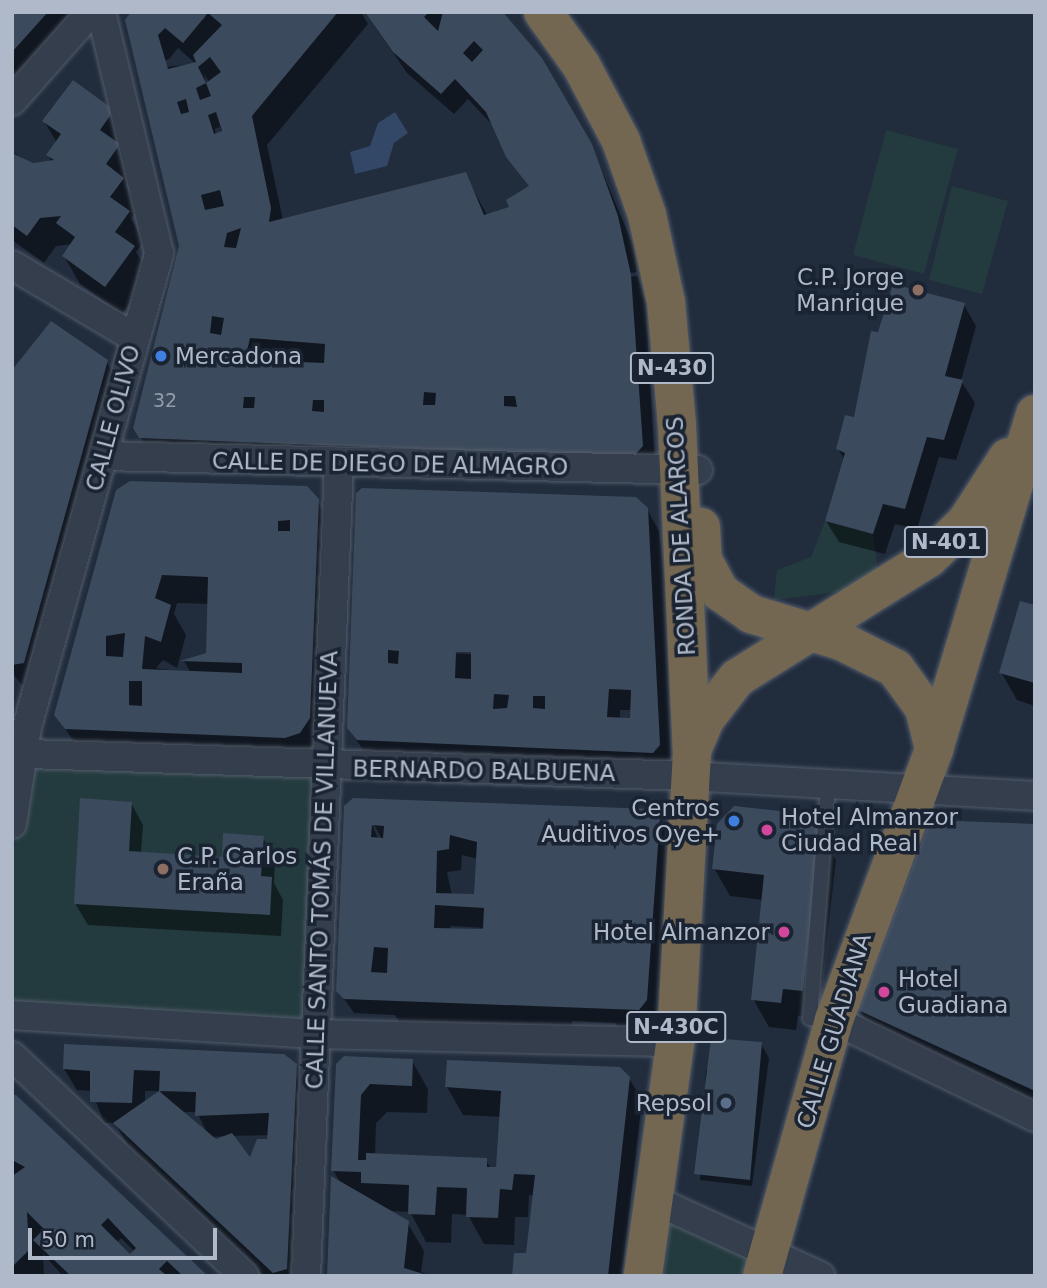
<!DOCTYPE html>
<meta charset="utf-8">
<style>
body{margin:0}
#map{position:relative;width:1047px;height:1288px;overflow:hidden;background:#212c3d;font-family:"DejaVu Sans",sans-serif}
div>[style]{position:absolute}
.green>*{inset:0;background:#233b3e}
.water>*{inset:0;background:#334766}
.shadow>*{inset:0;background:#0007}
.building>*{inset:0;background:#3c4a5d}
.roads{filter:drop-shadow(0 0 2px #535c6b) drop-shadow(0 0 2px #535c6b)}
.lane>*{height:14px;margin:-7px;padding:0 7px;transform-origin:7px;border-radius:7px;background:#353e4d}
.street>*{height:28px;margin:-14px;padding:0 14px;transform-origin:14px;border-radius:14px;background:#353e4d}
.highway>*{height:38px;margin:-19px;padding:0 19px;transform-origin:19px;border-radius:19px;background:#746751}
.dots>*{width:19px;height:19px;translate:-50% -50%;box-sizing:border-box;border:4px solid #1a2332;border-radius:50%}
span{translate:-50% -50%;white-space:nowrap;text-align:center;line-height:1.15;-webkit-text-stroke:7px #1a2332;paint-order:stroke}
.number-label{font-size:19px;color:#939dae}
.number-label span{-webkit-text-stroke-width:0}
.shield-label span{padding:2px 5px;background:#1a2332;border:2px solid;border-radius:5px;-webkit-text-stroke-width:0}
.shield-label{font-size:21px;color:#b0b9c9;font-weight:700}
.poi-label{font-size:23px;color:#b0b9c9}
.right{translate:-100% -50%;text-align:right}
.left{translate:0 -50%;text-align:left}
.street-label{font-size:23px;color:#b0b9c9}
.frame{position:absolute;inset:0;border:14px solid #b0b9c9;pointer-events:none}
.scale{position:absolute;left:28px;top:1228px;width:189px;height:32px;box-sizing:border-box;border:4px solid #b0b9c9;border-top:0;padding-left:9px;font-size:21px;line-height:24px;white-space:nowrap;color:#b0b9c9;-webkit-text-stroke:5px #1a2332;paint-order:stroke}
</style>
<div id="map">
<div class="green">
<div style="clip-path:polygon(886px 130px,958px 149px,924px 274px,853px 255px)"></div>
<div style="clip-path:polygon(952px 186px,1008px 201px,982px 294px,929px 280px)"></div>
<div style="clip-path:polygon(825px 521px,873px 534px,878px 572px,838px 592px,774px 600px,777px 570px,811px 557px)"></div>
<div style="clip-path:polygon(28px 754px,326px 767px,314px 1034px,12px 1003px,12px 861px)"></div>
<div style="clip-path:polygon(670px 1224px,754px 1261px,749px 1276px,664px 1276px)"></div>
</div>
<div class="water">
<div style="clip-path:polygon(395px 112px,408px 133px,394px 143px,387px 166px,355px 174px,350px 152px,370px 146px,378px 123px)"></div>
</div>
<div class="shadow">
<div style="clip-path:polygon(12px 12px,79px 12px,12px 87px)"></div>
<div style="clip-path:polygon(evenodd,134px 12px,361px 12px,368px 24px,267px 145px,283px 220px,465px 174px,487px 215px,511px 208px,508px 201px,531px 186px,500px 133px,468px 99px,454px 114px,407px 73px,365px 12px,498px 12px,591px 145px,633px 245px,637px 272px,549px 284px,638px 276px,646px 304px,655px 468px,645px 477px,540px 474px,542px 480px,153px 459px,135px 427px,181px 247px,127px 20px,134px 12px,178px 48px,196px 64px,142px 69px,169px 59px,178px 48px,134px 12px,204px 74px,210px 84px,206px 84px,204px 74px,134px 12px,220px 127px,222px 133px,216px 135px,215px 129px,220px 127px)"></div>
<div style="clip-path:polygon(113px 111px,135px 173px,126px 185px,139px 207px,131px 218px,144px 241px,136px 252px,150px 275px,122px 314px,80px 284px,64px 256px,73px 244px,56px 246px,44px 263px,12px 240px,15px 153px,32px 165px,52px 162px,48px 155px,57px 143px,44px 121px)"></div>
<div style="clip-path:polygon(964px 305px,976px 326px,961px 381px,975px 403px,956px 460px,939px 457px,917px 529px,895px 524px,885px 554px,839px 542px,826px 521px,845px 460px,838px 449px,855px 419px,873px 333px)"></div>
<div style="clip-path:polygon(106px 361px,119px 383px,35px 684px,23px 686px,12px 673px,12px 373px)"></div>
<div style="clip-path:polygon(evenodd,118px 491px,317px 500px,330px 522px,318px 748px,296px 757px,79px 750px,56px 714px,118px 491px,177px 603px,209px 604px,208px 655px,184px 661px,191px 673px,156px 668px,163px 660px,177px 668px,186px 635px,174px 614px,177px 603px)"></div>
<div style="clip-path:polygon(evenodd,357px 508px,647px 509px,659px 531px,666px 592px,671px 766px,444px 764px,438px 752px,371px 761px,348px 728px,357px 508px,444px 649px,653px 662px,444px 653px,444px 649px,357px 508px,620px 710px,632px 710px,631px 720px,620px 719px,620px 710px)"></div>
<div style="clip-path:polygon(1035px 607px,1035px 706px,1017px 700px,1001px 672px)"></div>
<div style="clip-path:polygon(131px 803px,143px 825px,141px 853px,223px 858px,263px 838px,275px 859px,274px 883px,283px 900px,281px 936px,88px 925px,75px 903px)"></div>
<div style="clip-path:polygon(evenodd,346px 807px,659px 818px,671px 840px,658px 1022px,651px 1031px,620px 1030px,615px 1023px,572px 1021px,572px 1028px,399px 1022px,395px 1015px,354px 1013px,338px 990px,346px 807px,369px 816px,382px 839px,378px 839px,369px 816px,346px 807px,462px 855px,478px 859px,476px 896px,452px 895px,447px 872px,461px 870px,462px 855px,346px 807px,451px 926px,487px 928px,487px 931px,450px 930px,451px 926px)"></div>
<div style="clip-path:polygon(1035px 826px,1035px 1111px,876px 1038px,860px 1010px)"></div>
<div style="clip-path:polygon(819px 831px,836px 860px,818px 1018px,798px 1016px,796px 1030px,769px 1027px,753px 999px,763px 900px,730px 896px,714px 868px)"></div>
<div style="clip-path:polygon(761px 1044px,769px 1058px,752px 1186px,700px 1180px,706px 1070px)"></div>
<div style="clip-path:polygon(412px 1061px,428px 1089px,427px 1113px,387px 1112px,376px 1123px,375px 1155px,486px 1160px,491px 1169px,498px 1169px,501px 1117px,463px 1115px,447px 1087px,629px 1078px,642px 1100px,622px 1276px,514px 1276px,530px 1256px,535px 1196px,529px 1195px,528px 1217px,515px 1217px,514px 1245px,484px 1244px,468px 1215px,452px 1214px,451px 1243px,426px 1242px,410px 1212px,388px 1211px,407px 1222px,424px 1251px,421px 1272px,431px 1276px,328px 1276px,341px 1184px,333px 1170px,338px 1064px)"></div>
<div style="clip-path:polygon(evenodd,296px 1065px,308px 1087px,304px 1276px,264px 1276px,131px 1151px,115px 1123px,104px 1123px,92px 1091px,77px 1090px,64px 1069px,296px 1065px,145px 1091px,162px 1091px,145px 1103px,145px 1091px,296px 1065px,182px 1112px,197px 1112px,207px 1133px,182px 1112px,296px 1065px,269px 1135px,251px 1160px,232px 1136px,269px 1135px,296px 1065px,226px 1136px,216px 1141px,211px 1137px,226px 1136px)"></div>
<div style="clip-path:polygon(evenodd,12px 1097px,206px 1276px,63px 1276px,43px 1254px,44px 1276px,12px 1276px,12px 1097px,121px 1238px,135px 1252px,130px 1257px,116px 1243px,121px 1238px)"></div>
</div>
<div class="building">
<div style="clip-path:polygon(12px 12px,48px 12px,12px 52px)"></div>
<div style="clip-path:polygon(evenodd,131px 12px,338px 12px,252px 116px,271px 208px,269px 222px,466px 172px,484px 215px,509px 207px,506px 200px,529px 186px,506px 157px,486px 112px,455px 79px,441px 94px,393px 52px,365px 12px,429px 12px,424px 17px,438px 31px,443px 12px,503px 12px,542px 58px,592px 144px,618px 216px,631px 275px,643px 446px,633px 457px,139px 438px,133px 428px,179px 246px,125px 20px,131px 12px,208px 13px,222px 25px,193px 55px,196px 62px,168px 69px,158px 35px,165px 28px,183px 43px,208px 13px,131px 12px,474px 41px,483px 50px,472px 62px,463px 53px,474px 41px,131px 12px,210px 57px,221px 72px,206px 83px,211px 96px,200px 100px,196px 88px,206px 83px,198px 67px,210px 57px,131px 12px,186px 99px,189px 112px,181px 114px,177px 102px,186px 99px,131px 12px,216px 112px,222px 131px,214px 134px,208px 115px,216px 112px,131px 12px,220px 190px,224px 206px,205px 210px,201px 195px,220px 190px,131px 12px,241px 228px,236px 248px,224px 247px,227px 233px,241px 228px,131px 12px,212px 316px,224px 318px,221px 335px,210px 333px,212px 316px,131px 12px,250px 338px,325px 344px,324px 363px,245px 360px,250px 338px,131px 12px,424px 392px,436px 393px,435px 405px,423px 405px,424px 392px,131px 12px,504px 396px,515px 396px,517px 407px,504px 406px,504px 396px,131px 12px,244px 397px,255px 397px,254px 408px,243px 408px,244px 397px,131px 12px,313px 400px,324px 400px,324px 412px,312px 411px,313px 400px)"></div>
<div style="clip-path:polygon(73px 80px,114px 110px,100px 130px,120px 144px,106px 164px,124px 178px,110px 197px,130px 211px,115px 232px,135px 246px,105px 287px,62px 256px,75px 237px,56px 223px,61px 216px,40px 218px,27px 236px,12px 225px,12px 153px,33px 163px,54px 160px,46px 155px,61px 134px,42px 121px)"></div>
<div style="clip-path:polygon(893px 284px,965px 303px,945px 376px,963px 380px,944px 440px,927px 437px,905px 509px,883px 504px,873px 534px,825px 521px,845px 453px,836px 449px,845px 415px,854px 417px,871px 331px,878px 332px)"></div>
<div style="clip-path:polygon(51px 321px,108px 360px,24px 663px,12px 665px,12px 370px)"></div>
<div style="clip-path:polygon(evenodd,130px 481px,307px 486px,319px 499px,310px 718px,300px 733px,285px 738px,65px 729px,54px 715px,116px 490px,130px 481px,290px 520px,290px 531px,278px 531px,278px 521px,290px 520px,130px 481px,162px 575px,208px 577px,206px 653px,180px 661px,242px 663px,242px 673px,142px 669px,145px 636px,161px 642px,171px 605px,155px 598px,162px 575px,130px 481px,125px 633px,123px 657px,106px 656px,106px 636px,125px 633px,130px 481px,129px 681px,142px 681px,142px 706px,129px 705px,129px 681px)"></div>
<div style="clip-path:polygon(evenodd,362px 488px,636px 497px,648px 508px,660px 745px,653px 753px,357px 740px,347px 728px,356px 493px,362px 488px,388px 650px,399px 651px,398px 664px,388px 663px,388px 650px,362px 488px,456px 652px,471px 652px,471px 679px,455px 678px,456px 652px,362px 488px,609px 689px,631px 690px,630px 718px,607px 717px,609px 689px,362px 488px,494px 694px,509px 695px,507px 708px,493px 709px,494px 694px,362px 488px,533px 696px,545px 696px,545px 709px,533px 708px,533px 696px)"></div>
<div style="clip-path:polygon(1020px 601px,1035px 605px,1035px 683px,999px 673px)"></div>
<div style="clip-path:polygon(80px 798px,132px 802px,129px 851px,222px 857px,223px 833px,264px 836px,261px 876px,272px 877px,270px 915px,74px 904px)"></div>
<div style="clip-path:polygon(evenodd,353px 798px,652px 809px,660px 817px,647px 1000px,639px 1010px,344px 999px,336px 991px,344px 806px,353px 798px,372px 825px,384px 826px,383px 838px,371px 837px,372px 825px,353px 798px,450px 835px,477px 842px,474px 894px,436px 893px,437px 851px,449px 849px,450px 835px,353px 798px,435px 905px,484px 908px,483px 929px,434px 928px,435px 905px,353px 798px,374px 947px,388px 948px,387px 973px,371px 972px,374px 947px)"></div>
<div style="clip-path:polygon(734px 806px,806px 814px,820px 830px,803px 991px,783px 989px,781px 1003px,751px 1000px,764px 875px,712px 869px,717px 824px)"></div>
<div style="clip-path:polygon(930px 820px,1035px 824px,1035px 1091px,858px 1010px)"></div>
<div style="clip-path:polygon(711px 1038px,762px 1042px,750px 1180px,694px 1174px)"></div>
<div style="clip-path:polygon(64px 1044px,284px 1054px,297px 1064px,287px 1269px,273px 1273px,113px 1123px,159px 1091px,216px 1139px,232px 1133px,250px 1157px,257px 1139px,267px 1139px,269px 1113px,195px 1116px,196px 1092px,159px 1091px,160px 1071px,134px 1070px,132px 1103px,90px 1102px,90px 1071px,63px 1069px)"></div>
<div style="clip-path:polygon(344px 1056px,413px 1059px,412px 1086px,370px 1084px,361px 1095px,358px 1160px,366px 1160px,366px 1153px,487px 1158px,487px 1167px,496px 1167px,501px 1091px,445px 1087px,447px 1060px,620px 1067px,630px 1077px,608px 1276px,512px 1276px,514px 1253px,526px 1253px,535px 1175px,514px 1174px,512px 1190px,500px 1189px,498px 1218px,466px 1217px,467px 1188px,437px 1187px,435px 1215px,408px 1214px,409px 1185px,361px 1183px,361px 1172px,331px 1171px,336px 1064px)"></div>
<div style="clip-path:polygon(evenodd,12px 1095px,16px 1095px,208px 1276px,183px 1276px,167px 1261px,159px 1269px,167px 1276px,71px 1276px,33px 1240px,44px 1229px,27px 1212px,29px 1250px,12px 1267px,12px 1176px,25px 1167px,12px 1160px,12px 1095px,108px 1218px,136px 1248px,130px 1254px,101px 1225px,108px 1218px)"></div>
<div style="clip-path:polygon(331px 1176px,409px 1221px,404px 1268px,430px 1276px,327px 1276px)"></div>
</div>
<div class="roads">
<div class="lane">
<div style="left:828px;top:785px;width:234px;rotate:94.4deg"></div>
<div style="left:810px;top:1018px;width:22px;rotate:5deg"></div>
</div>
<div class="street">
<div style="left:12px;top:101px;width:119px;rotate:-48.4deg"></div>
<div style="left:12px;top:265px;width:143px;rotate:30.7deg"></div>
<div style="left:103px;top:456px;width:595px;rotate:1.35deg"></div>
<div style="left:28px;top:754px;width:661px;rotate:1.91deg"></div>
<div style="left:689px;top:776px;width:347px;rotate:3.3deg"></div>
<div style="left:12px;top:824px;width:98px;rotate:-81.2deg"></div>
<div style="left:27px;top:727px;width:492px;rotate:-74.4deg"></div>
<div style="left:159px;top:253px;width:248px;rotate:-103.5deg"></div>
<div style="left:12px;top:1015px;width:303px;rotate:3.6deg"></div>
<div style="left:314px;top:1034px;width:341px;rotate:1.3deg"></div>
<div style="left:655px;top:1042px;width:22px;rotate:-13deg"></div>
<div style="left:834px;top:1020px;width:223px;rotate:25.8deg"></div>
<div style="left:12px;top:1056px;width:320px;rotate:43.4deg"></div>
<div style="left:654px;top:1200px;width:183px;rotate:24.6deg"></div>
<div style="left:306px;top:1276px;width:813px;rotate:-87.67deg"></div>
</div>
<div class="highway">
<div style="left:543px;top:12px;width:65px;rotate:54.4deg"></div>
<div style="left:581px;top:65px;width:86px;rotate:62.2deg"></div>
<div style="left:621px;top:141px;width:78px;rotate:70.6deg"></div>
<div style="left:647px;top:215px;width:89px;rotate:77.7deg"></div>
<div style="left:666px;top:302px;width:124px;rotate:84.9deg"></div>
<div style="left:677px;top:426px;width:326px;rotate:87.4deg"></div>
<div style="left:692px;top:752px;width:285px;rotate:93.2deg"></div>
<div style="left:676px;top:1037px;width:241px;rotate:97.9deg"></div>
<div style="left:701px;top:527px;width:33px;rotate:87deg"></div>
<div style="left:703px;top:560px;width:36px;rotate:62deg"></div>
<div style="left:720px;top:592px;width:38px;rotate:35deg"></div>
<div style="left:751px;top:614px;width:94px;rotate:16.7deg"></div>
<div style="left:841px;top:641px;width:60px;rotate:26.6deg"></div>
<div style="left:895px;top:668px;width:49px;rotate:54.1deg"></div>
<div style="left:924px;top:708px;width:42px;rotate:76.3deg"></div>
<div style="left:693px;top:748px;width:33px;rotate:-67deg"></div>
<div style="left:706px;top:718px;width:51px;rotate:-52.2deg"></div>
<div style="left:737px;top:678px;width:226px;rotate:-32deg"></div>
<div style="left:929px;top:558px;width:52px;rotate:-44.2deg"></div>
<div style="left:966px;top:522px;width:77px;rotate:-57.1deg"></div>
<div style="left:762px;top:1276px;width:266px;rotate:-74.3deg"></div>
<div style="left:834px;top:1020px;width:289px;rotate:-69.7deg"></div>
<div style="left:934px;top:749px;width:350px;rotate:-73.2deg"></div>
</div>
</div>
<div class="dots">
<div style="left:918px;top:290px;background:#8d6e63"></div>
<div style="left:161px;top:356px;background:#3f7fe0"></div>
<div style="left:734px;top:821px;background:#3f7fe0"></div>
<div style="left:767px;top:830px;background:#d1479c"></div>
<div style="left:163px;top:869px;background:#8d6e63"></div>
<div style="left:784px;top:932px;background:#d1479c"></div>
<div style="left:884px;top:992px;background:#d1479c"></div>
<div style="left:726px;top:1103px;background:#5c6f8a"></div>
</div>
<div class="number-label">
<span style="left:165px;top:401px">32</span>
</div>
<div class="shield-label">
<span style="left:672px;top:368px">N-430</span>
<span style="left:946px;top:542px">N-401</span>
<span style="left:676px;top:1027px">N-430C</span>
</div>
<div class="poi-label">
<span class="right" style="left:904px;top:290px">C.P. Jorge<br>Manrique</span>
<span class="left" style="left:175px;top:356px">Mercadona</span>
<span class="right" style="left:720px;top:821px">Centros<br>Auditivos Oye+</span>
<span class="left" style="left:781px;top:830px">Hotel Almanzor<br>Ciudad Real</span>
<span class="left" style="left:177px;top:869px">C.P. Carlos<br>Eraña</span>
<span class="right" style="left:770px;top:932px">Hotel Almanzor</span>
<span class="left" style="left:898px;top:992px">Hotel<br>Guadiana</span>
<span class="right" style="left:712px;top:1103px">Repsol</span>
</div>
<div class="street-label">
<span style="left:113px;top:418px;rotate:-75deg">CALLE OLIVO</span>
<span style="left:390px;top:464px;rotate:1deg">CALLE DE DIEGO DE ALMAGRO</span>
<span style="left:681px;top:536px;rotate:-93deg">RONDA DE ALARCOS</span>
<span style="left:484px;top:771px;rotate:1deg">BERNARDO BALBUENA</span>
<span style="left:322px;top:870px;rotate:-88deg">CALLE SANTO TOMÁS DE VILLANUEVA</span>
<span style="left:834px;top:1031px;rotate:-73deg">CALLE GUADIANA</span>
</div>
<div class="frame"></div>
<div class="scale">50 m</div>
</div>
